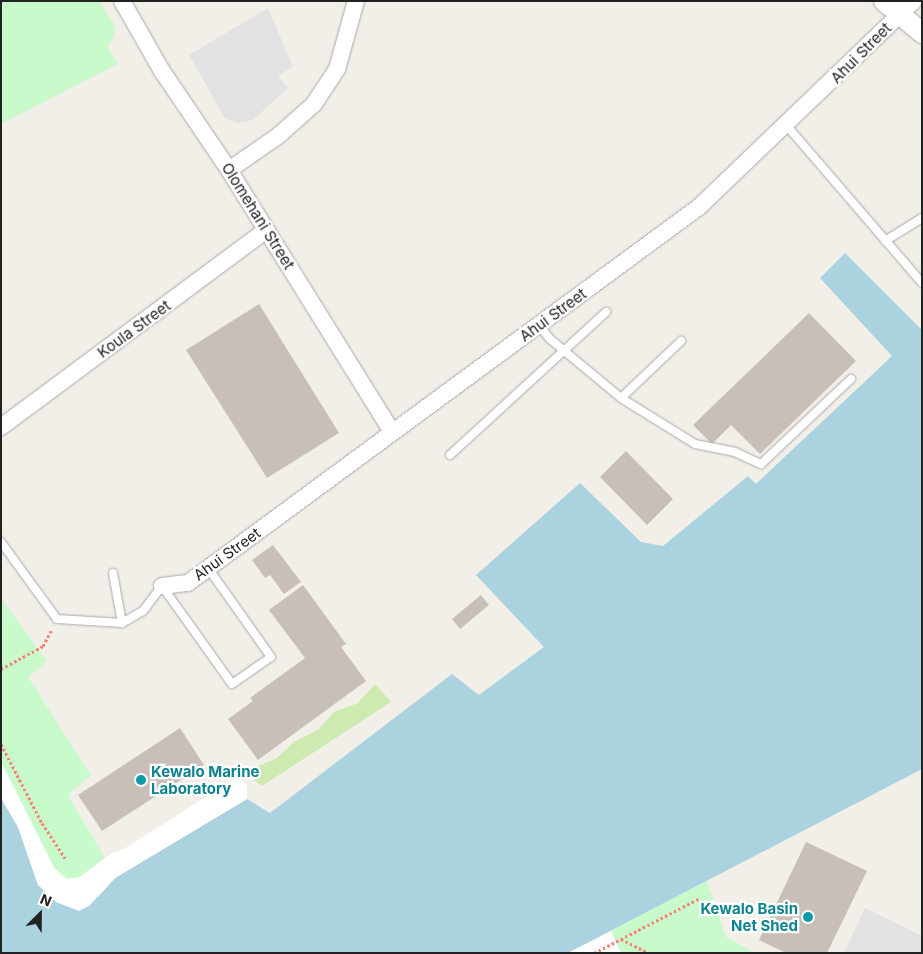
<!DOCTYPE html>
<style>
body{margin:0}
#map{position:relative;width:923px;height:954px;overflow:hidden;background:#f2efe9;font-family:Inter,sans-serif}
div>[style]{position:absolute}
.grass>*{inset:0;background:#cdebb0}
.park>*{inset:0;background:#c8facc}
.parking>*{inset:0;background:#e2e2e2}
.water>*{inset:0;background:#aad3df}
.pier>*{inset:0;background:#fff}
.building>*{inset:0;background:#c7bfb8}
.path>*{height:3px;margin-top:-1.5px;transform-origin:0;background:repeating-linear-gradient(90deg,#fa8072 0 2.5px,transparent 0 5px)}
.roads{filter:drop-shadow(0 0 1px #a9a9a9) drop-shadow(0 0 1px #a9a9a9)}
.service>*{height:8px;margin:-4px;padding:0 4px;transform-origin:4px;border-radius:4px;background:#fff}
.minor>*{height:16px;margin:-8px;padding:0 8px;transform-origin:8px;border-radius:8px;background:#fff}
.tertiary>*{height:20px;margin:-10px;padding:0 10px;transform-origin:10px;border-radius:10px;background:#fff}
.dots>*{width:14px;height:14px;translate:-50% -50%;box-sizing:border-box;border:2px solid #fff;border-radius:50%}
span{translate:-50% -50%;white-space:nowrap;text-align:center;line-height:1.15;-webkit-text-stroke:4.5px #fff;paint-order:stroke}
.street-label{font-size:15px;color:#222}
.culture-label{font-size:15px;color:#0d838f;font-weight:700}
.left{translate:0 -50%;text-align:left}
.right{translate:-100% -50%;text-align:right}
.frame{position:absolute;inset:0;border:2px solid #222;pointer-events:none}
.north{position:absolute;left:15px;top:889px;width:50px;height:50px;-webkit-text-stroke:4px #fff;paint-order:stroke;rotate:23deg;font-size:14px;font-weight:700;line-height:20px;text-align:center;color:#222}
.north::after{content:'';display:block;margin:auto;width:18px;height:22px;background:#222;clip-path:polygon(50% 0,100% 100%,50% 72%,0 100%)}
</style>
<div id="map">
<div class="grass">
<div style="clip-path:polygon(375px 684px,391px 702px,262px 786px,254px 780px,251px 773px,253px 768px,277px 758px,294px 742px,319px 729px,334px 712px,358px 703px)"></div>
</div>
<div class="park">
<div style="clip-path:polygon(1px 1px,99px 1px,115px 26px,114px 37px,107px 47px,118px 64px,1px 124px)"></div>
<div style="clip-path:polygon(1px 598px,47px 661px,28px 677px,91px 775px,68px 795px,105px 858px,76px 879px,67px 879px,57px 873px,1px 762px)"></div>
<div style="clip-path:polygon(707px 881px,726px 937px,755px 953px,568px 953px)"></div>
</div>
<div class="parking">
<div style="clip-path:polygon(268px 8px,293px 67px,278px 76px,288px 88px,253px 120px,237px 123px,225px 118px,189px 55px)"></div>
<div style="clip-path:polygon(865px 908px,922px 936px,922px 953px,844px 953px)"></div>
</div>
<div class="water">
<div style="clip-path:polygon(845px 253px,922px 330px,922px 769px,568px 953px,1px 953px,1px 798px,18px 827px,38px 885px,98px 897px,115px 878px,247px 799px,270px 813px,452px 674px,479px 695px,544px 647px,476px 575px,580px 483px,641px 542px,663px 546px,748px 476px,756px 484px,892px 356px,820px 278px)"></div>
</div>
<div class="pier">
<div style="clip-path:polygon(1px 762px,54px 868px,67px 879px,80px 877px,112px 853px,124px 849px,239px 776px,247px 786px,247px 799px,115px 878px,89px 906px,79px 911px,56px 902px,38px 885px,18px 827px,1px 798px)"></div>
<div style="clip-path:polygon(611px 931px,621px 953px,568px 953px)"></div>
</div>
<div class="building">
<div style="clip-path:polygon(259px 304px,339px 433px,267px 478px,186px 350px)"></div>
<div style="clip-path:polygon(809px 313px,856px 361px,760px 454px,731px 425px,712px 444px,693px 425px)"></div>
<div style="clip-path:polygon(626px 451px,673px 499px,647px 525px,600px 477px)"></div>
<div style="clip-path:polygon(273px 545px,301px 582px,284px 594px,270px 575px,265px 578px,252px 560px)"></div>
<div style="clip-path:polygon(303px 585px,346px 644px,341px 647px,366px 681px,258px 760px,228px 719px,253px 701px,250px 698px,305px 658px,269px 610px)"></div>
<div style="clip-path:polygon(481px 595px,489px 605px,460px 629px,452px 619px)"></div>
<div style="clip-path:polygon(180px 728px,204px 765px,102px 831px,78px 795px)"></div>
<div style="clip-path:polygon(806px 842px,867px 871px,827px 953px,786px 953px,759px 940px)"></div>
</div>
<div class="path">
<div style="left:1px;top:669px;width:48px;rotate:-28.7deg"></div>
<div style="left:43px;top:646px;width:19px;rotate:-62deg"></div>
<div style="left:1px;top:744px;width:89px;rotate:62.6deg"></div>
<div style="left:42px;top:823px;width:42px;rotate:56.7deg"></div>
<div style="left:621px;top:939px;width:31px;rotate:27deg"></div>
<div style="left:594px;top:953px;width:119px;rotate:-27.4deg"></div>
</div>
<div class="roads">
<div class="service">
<div style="left:787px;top:126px;width:207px;rotate:49.3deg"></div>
<div style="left:885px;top:241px;width:44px;rotate:-31.9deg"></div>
<div style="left:539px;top:325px;width:18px;rotate:52deg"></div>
<div style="left:550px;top:339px;width:92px;rotate:39.7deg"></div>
<div style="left:621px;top:398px;width:87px;rotate:31.9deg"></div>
<div style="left:695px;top:444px;width:41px;rotate:11.3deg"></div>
<div style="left:735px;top:452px;width:29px;rotate:25deg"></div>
<div style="left:761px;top:464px;width:124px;rotate:-43.4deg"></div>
<div style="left:621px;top:398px;width:83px;rotate:-43.5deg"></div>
<div style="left:450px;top:455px;width:212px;rotate:-42.5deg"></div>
<div style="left:1px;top:542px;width:95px;rotate:54deg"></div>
<div style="left:57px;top:619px;width:65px;rotate:3.5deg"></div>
<div style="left:122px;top:623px;width:24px;rotate:-30deg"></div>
<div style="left:143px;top:611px;width:31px;rotate:-53deg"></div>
<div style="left:162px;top:586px;width:120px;rotate:54.5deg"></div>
<div style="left:232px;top:684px;width:47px;rotate:-34.7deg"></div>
<div style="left:271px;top:657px;width:109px;rotate:-125.3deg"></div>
<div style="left:113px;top:573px;width:51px;rotate:79.8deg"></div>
</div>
<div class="minor">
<div style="left:122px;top:1px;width:81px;rotate:60.3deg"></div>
<div style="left:162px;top:71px;width:120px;rotate:55.9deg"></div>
<div style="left:229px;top:170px;width:309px;rotate:58.1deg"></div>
<div style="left:229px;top:170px;width:60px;rotate:-34.8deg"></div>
<div style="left:278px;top:136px;width:48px;rotate:-41.6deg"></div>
<div style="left:314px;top:104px;width:42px;rotate:-56.7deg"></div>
<div style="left:337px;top:69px;width:71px;rotate:-74.4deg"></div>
<div style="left:1px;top:427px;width:330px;rotate:-36.6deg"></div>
<div style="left:162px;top:586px;width:26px;rotate:-7deg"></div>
<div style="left:188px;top:583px;width:634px;rotate:-36.35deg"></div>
<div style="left:699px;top:207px;width:298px;rotate:-43.8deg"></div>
</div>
<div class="tertiary">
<div style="left:884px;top:1px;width:50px;rotate:40.1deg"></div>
</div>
</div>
<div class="dots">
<div style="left:141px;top:780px;background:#0f9aa8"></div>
<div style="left:808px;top:917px;background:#0f9aa8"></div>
</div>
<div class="street-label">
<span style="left:861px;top:53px;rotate:-45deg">Ahui Street</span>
<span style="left:258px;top:216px;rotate:58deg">Olomehani Street</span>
<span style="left:553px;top:315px;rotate:-36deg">Ahui Street</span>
<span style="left:134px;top:329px;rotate:-36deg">Koula Street</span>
<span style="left:227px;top:554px;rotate:-36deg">Ahui Street</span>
</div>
<div class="culture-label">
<span class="left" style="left:151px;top:780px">Kewalo Marine<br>Laboratory</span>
<span class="right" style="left:798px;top:917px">Kewalo Basin<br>Net Shed</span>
</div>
<div class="frame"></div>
<div class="north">N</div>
</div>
